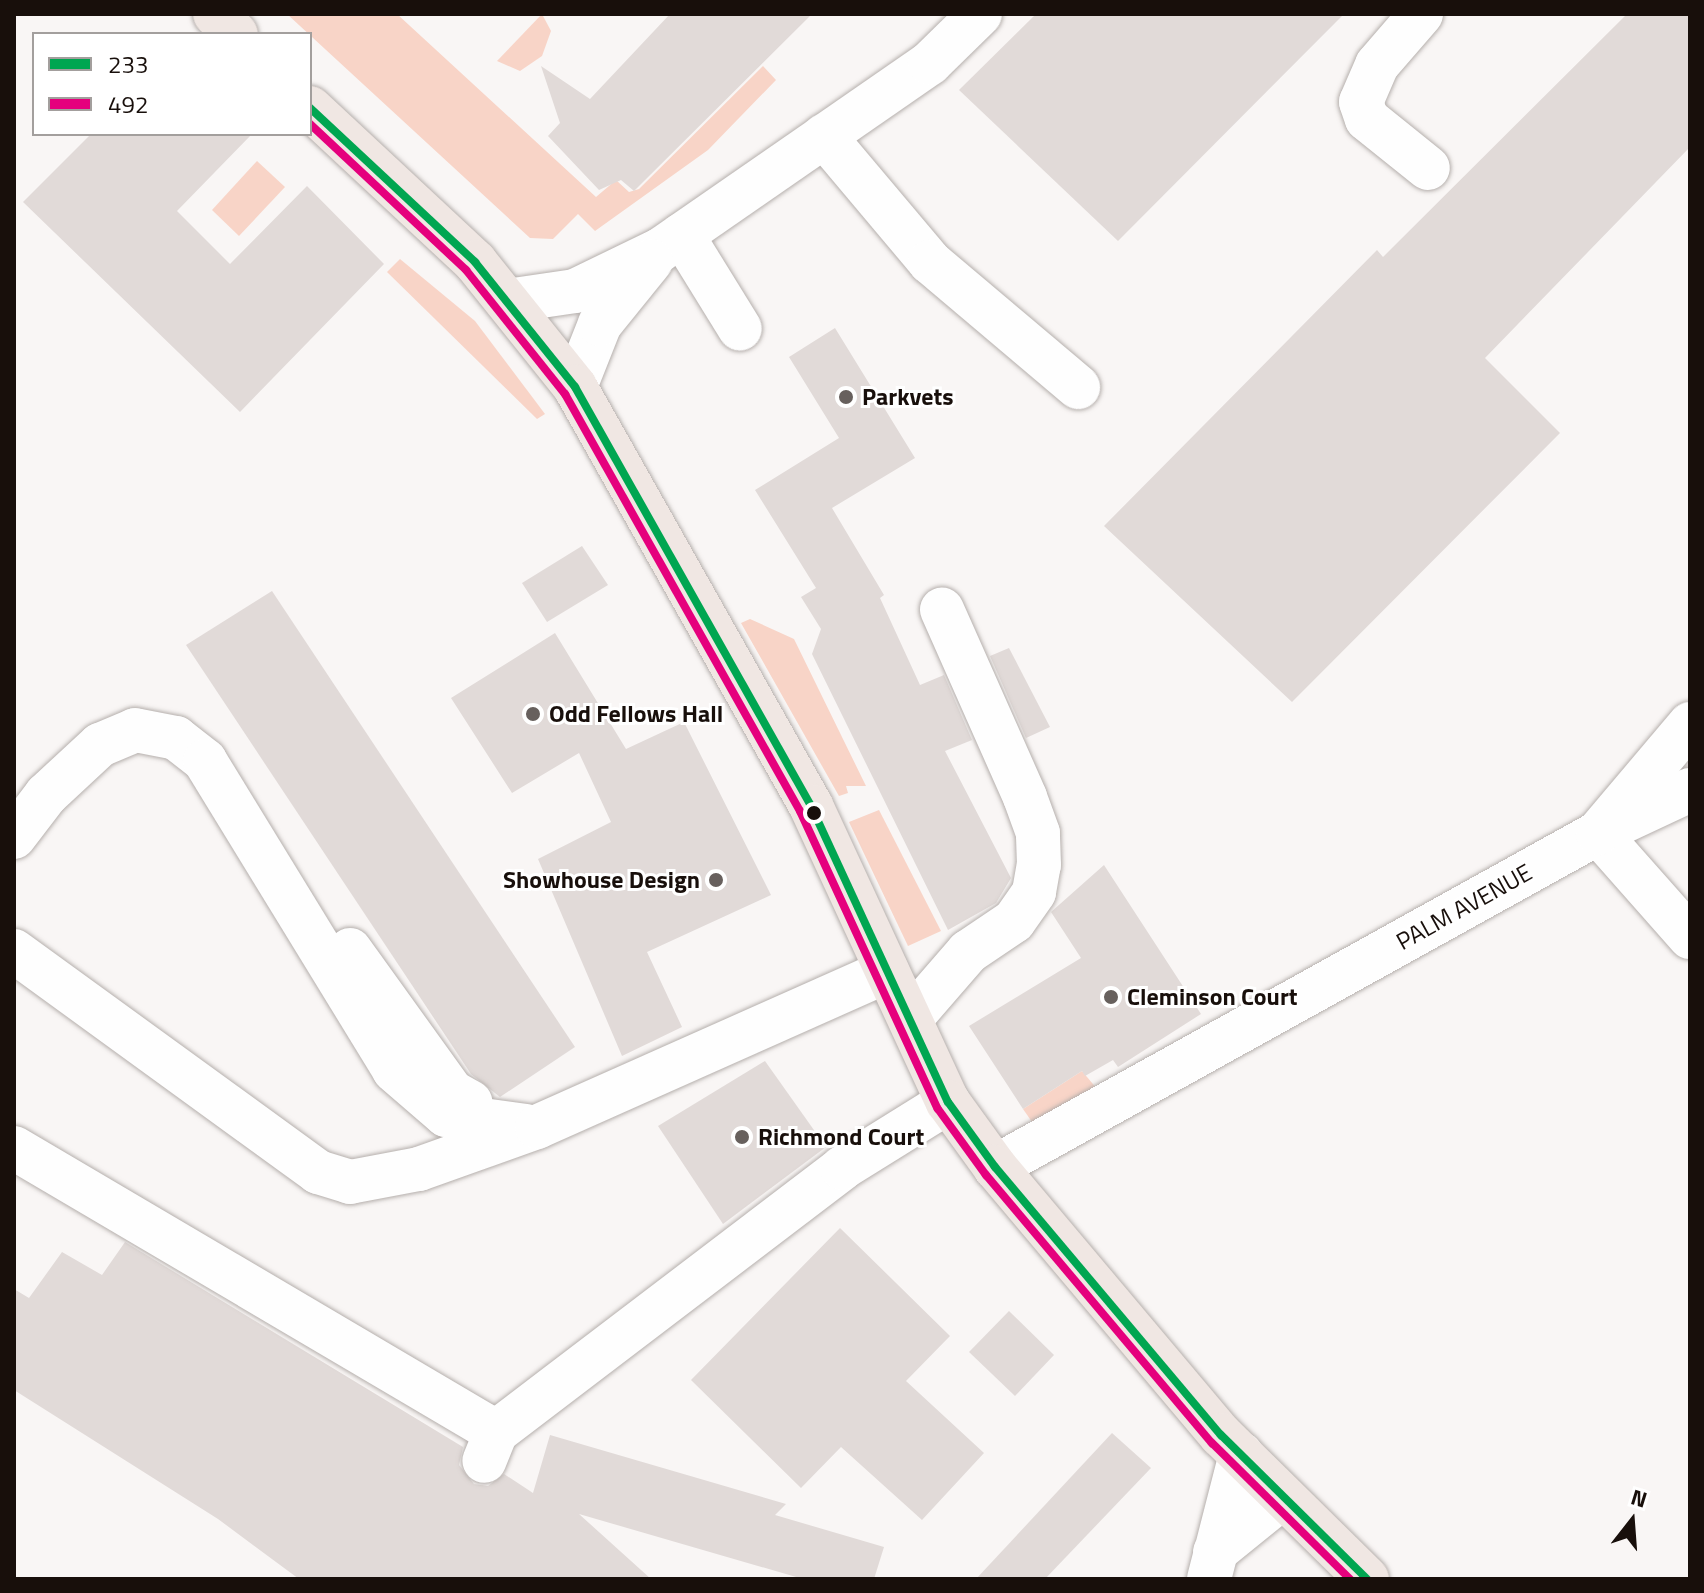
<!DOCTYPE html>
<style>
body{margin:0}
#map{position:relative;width:1704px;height:1593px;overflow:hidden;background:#f9f6f5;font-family:"Titillium Web",sans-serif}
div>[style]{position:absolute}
.green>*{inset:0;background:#f8d4c7}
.building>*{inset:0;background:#e1dad8}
.roads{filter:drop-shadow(0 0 2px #b5afac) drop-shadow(0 0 2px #b5afac)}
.minor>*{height:44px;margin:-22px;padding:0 22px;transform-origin:22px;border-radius:22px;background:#fefefe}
.major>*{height:44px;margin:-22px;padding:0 22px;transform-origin:22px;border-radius:22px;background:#f0e7e3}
.bus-1>*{height:8px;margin:-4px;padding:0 4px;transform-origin:4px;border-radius:4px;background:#00a651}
.bus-2>*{height:8px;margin:-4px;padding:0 4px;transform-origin:4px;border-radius:4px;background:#e5007d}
.dots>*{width:22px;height:22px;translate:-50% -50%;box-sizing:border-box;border:4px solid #fff;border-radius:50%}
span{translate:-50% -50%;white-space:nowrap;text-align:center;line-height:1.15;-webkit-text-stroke:6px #fff;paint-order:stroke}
.poi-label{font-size:24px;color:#180f0b;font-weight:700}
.left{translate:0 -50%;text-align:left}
.right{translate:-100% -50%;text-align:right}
.street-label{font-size:24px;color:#180f0b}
.frame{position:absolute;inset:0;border:16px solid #180f0b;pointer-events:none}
.legend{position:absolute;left:32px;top:32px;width:280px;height:104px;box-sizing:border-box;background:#fff;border:2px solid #a39f9d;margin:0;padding:10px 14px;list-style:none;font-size:24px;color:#180f0b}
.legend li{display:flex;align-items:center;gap:16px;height:40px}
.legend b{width:40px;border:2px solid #a39f9d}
.north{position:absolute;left:1592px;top:1481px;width:80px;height:80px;-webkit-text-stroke:6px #fff;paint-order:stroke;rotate:17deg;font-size:22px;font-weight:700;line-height:32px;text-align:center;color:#180f0b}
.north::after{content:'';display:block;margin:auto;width:28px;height:36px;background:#180f0b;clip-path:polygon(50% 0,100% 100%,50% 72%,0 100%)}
</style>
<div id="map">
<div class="green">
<div style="clip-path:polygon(287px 14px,397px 14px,596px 197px,616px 180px,629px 192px,639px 189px,763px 66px,776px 80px,708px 150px,595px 231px,578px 214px,553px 239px,530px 238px)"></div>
<div style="clip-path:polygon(542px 14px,551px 31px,542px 56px,520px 71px,497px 61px)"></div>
<div style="clip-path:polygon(257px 161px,285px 187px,239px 236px,212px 210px)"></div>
<div style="clip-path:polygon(400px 259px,475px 321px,545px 414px,537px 419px,387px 272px)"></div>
<div style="clip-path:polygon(750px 619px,794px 639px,866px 786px,846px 786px,848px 793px,839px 796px,741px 623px)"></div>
<div style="clip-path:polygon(879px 810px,941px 931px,908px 946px,849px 822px)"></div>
<div style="clip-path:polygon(1082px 1071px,1103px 1096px,1039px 1132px,1023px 1109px)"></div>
</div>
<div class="building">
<div style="clip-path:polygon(670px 14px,812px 14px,634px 191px,621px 180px,599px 190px,548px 136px,560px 123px,541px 66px,590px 99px)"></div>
<div style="clip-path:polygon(1036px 14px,1344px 14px,1118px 241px,959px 90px)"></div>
<div style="clip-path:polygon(1627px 14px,1690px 14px,1690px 147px,1485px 358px,1560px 433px,1292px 702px,1104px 526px,1377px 250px,1383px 257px)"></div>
<div style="clip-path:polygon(91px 134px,252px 134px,177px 211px,230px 264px,307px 186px,384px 264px,240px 412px,23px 202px)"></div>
<div style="clip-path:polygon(835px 328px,915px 458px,832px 508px,884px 595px,880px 598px,920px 685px,944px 675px,972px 740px,945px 751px,1011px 878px,996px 903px,948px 930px,812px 654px,821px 629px,801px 597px,816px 588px,755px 490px,839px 438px,789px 357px)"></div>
<div style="clip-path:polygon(582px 546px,608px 585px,547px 622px,522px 583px)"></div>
<div style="clip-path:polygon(272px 591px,575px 1047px,500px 1097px,471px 1074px,186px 645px)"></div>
<div style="clip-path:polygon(555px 633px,626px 749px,684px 722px,771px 895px,647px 952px,682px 1027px,622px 1056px,538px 859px,611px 822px,579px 753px,512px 793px,451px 698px)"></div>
<div style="clip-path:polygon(1009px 648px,1050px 727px,1026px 738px,990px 656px)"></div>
<div style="clip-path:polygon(1104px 865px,1201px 1014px,1118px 1067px,1113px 1060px,1085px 1076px,1082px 1071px,1023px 1109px,969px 1026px,1081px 958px,1051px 912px)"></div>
<div style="clip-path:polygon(765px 1061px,826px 1147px,723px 1224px,658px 1126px)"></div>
<div style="clip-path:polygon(840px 1228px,950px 1336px,906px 1381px,984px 1453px,922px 1520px,841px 1447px,801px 1488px,691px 1380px)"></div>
<div style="clip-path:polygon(125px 1242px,463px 1447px,459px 1465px,474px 1484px,488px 1486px,504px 1474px,533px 1493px,550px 1435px,786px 1504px,775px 1515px,884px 1547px,874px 1579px,803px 1579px,579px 1514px,651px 1579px,299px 1579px,218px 1519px,14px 1390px,14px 1289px,29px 1298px,62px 1252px,102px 1275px)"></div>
<div style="clip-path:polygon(1009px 1311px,1054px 1355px,1015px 1396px,969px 1352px)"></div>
<div style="clip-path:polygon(1112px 1433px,1151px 1468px,1045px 1579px,976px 1579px)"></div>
</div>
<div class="roads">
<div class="minor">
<div style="left:1421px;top:14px;width:67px;rotate:130.8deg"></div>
<div style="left:1377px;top:65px;width:40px;rotate:113.4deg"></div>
<div style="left:1361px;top:102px;width:18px;rotate:71deg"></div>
<div style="left:1367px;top:119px;width:78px;rotate:38.8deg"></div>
<div style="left:824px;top:136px;width:165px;rotate:49.9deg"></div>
<div style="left:930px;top:262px;width:194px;rotate:40.2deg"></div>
<div style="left:682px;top:235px;width:110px;rotate:58.3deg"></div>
<div style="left:507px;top:301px;width:69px;rotate:-8.4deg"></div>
<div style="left:575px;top:291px;width:94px;rotate:-25.8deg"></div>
<div style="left:660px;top:250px;width:328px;rotate:-34.7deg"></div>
<div style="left:930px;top:63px;width:70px;rotate:-44.4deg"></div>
<div style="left:575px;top:387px;width:68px;rotate:-68.4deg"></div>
<div style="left:600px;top:324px;width:81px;rotate:-51deg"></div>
<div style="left:1690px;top:790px;width:102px;rotate:154.9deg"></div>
<div style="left:1598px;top:833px;width:139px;rotate:48.5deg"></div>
<div style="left:14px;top:837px;width:53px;rotate:-52.7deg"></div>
<div style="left:46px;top:795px;width:74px;rotate:-42.8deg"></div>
<div style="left:100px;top:745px;width:38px;rotate:-23deg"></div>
<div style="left:135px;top:730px;width:42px;rotate:11deg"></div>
<div style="left:176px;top:738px;width:37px;rotate:38deg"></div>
<div style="left:205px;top:761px;width:362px;rotate:58.5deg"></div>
<div style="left:394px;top:1070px;width:69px;rotate:40.9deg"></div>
<div style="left:446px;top:1115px;width:81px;rotate:7.8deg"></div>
<div style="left:350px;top:950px;width:175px;rotate:54.3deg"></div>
<div style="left:452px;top:1092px;width:21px;rotate:29deg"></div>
<div style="left:14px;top:951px;width:376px;rotate:36deg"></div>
<div style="left:318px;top:1172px;width:34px;rotate:17deg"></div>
<div style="left:350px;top:1182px;width:70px;rotate:-10.7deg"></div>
<div style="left:419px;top:1169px;width:125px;rotate:-19.6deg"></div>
<div style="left:537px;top:1127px;width:383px;rotate:-24deg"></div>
<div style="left:910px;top:1019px;width:89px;rotate:-49.1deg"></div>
<div style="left:968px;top:952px;width:55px;rotate:-34deg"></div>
<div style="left:1014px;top:921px;width:35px;rotate:-55deg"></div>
<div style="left:1034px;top:892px;width:27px;rotate:-80deg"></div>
<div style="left:1039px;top:865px;width:32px;rotate:-92deg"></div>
<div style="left:1038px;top:833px;width:38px;rotate:-110deg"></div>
<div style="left:1025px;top:797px;width:205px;rotate:-113.9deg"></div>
<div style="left:14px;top:1148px;width:559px;rotate:30.51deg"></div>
<div style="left:496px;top:1432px;width:31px;rotate:112deg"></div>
<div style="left:995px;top:1167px;width:689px;rotate:-28.98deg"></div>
<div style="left:1598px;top:833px;width:143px;rotate:-49.8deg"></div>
<div style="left:496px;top:1432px;width:435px;rotate:-37.3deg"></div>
<div style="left:842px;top:1168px;width:125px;rotate:-31.9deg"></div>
<div style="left:1215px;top:1552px;width:87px;rotate:-39deg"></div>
<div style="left:1209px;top:1579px;width:129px;rotate:-75.6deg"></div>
</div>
<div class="major">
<div style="left:215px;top:14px;width:29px;rotate:44deg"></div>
<div style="left:310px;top:108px;width:226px;rotate:43deg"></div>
<div style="left:475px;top:262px;width:160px;rotate:51.3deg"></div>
<div style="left:575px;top:387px;width:481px;rotate:60.6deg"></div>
<div style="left:811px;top:806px;width:326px;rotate:65.2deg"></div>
<div style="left:948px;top:1102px;width:80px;rotate:54.1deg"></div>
<div style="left:995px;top:1167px;width:351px;rotate:49.9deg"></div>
<div style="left:1221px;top:1435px;width:205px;rotate:44.6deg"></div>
</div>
</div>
<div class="bus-1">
<div style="left:310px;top:108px;width:226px;rotate:43deg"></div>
<div style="left:475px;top:262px;width:160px;rotate:51.3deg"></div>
<div style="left:575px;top:387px;width:481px;rotate:60.6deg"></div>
<div style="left:811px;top:806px;width:326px;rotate:65.2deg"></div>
<div style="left:948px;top:1102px;width:80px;rotate:54.1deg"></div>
<div style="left:995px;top:1167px;width:351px;rotate:49.9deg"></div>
<div style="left:1221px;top:1435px;width:205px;rotate:44.6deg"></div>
</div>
<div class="bus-2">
<div style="left:310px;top:124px;width:214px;rotate:43.1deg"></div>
<div style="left:466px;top:270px;width:159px;rotate:51.4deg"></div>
<div style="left:565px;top:394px;width:479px;rotate:60.6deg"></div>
<div style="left:800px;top:811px;width:328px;rotate:65.2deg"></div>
<div style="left:938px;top:1109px;width:82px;rotate:54deg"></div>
<div style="left:986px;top:1175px;width:351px;rotate:49.9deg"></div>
<div style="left:1212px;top:1443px;width:194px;rotate:44.6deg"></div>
</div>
<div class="dots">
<div style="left:846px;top:397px;background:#67605d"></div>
<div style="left:533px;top:714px;background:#67605d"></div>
<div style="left:814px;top:813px;background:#180f0b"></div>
<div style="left:716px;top:880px;background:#67605d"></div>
<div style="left:1111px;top:997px;background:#67605d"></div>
<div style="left:742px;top:1137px;background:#67605d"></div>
</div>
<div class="poi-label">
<span class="left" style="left:862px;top:397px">Parkvets</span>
<span class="left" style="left:549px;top:714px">Odd Fellows Hall</span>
<span class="right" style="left:700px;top:880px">Showhouse Design</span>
<span class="left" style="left:1127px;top:997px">Cleminson Court</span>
<span class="left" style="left:758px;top:1137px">Richmond Court</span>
</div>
<div class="street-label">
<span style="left:1464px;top:907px;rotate:-29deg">PALM AVENUE</span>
</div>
<div class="frame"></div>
<ul class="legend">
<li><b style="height:10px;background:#00a651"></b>233</li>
<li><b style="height:10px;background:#e5007d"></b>492</li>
</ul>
<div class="north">N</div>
</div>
